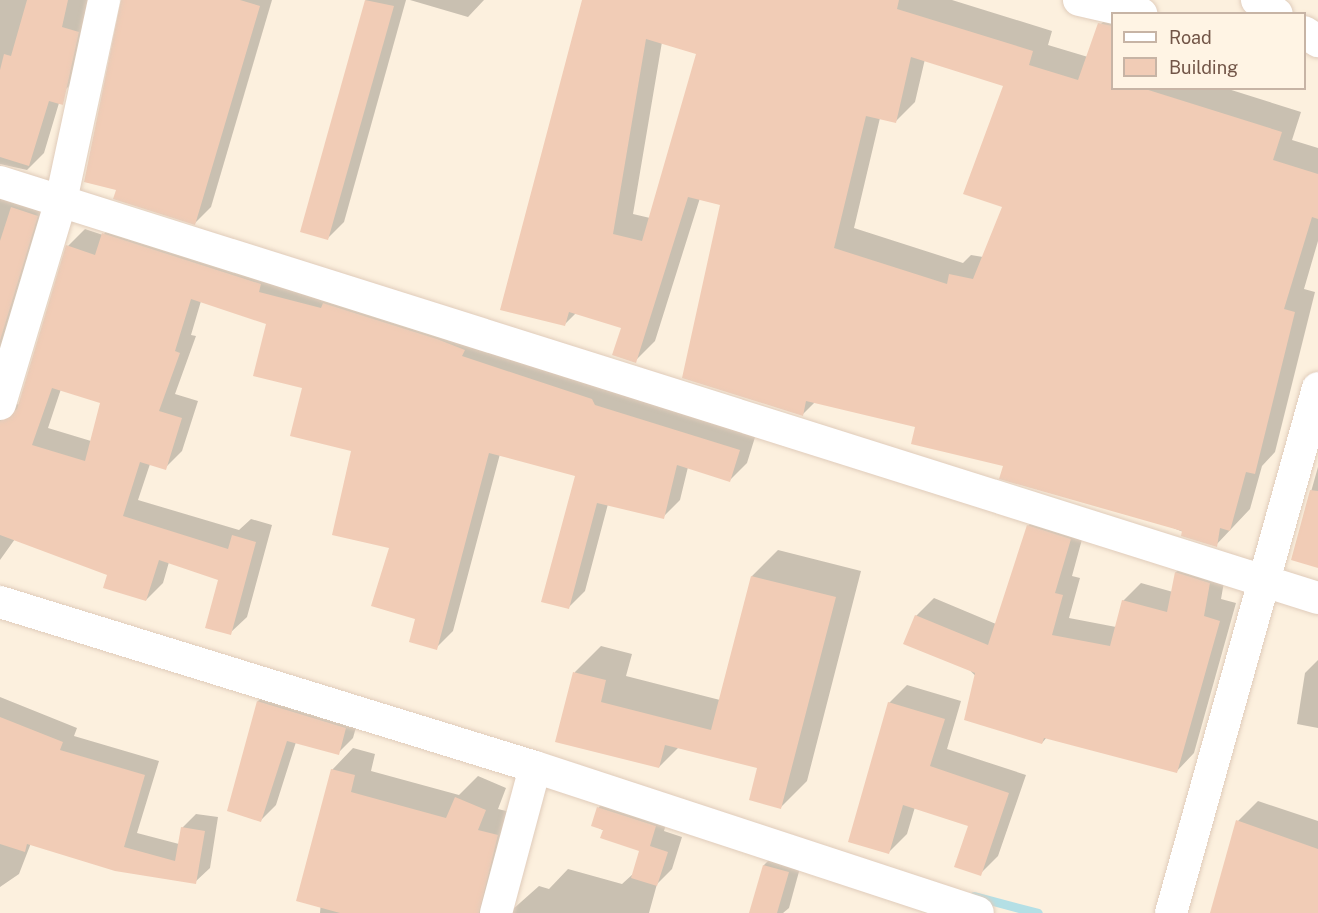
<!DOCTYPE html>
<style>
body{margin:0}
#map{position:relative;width:1318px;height:913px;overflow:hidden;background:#fcf0de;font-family:"Public Sans",sans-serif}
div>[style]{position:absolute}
.shadow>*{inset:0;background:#0003}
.stream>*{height:9px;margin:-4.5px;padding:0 4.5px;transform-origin:4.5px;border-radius:4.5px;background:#b4dfe5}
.building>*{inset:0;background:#f1ccb6}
.roads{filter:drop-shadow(0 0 2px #e0ccbb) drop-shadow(0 0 2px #e0ccbb)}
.street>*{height:32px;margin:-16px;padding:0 16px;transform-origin:16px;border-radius:16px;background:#fff}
span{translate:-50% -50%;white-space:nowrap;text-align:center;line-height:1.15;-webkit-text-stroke:6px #fff4e4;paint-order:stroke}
.legend{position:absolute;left:1111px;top:12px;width:195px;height:78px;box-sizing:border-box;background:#fff4e4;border:2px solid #c7b4a5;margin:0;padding:8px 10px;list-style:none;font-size:18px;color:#725547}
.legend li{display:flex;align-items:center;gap:12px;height:30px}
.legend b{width:30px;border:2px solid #c7b4a5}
</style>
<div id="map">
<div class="shadow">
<div style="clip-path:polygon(0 0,91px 0,71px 84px,62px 93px,44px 153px,27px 170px,0 164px)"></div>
<div style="clip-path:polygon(133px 0,272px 0,211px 207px,195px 223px,118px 189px)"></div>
<div style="clip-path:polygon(366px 0,406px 0,344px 222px,328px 238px,302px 231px)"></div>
<div style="clip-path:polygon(410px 0,484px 0,468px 17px)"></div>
<div style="clip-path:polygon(evenodd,584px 0,952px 0,1052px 31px,1048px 45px,1088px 57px,1098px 27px,1118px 7px,1112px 14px,1112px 88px,1225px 88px,1301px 112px,1292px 140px,1318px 148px,1318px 241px,1304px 289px,1315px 292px,1275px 452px,1262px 466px,1250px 509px,1216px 545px,917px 426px,815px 402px,802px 415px,722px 204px,700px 198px,655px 341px,635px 361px,623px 327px,576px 313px,565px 324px,584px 0,662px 42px,698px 53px,650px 218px,633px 214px,662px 42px,584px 0,925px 59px,1005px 85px,1004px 206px,983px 257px,971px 255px,963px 263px,854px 228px,880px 118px,895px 122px,915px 102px,925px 59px)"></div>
<div style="clip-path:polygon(0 164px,4px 178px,54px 199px,0 378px)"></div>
<div style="clip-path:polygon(evenodd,120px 217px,756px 434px,747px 463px,730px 480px,688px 467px,680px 500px,663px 517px,608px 504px,585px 591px,568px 608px,576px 475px,500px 454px,453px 631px,436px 648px,417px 618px,353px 450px,303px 387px,268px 323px,201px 301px,191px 335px,196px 336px,175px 394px,198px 401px,182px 451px,165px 468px,150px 464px,138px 500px,239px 530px,251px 519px,272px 525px,247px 617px,230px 633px,220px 579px,169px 562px,163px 583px,146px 600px,109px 574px,15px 539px,0 560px,0 385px,4px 400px,20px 405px,68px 246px,85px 229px,103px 235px,120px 217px,61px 389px,101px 402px,91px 441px,48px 428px,61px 389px)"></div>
<div style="clip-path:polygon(1318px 467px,1318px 566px,1292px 559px)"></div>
<div style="clip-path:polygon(1046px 508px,1087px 521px,1072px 576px,1080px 578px,1069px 618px,1116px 627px,1123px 601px,1141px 583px,1173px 592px,1176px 572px,1194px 555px,1227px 565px,1221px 599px,1236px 603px,1194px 753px,1177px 771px,1047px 737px,1042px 743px,916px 616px,934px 598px,996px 624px,1028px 526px)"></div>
<div style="clip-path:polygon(778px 550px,861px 571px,807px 781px,781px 807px,759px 767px,679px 747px,659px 767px,557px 740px,575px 672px,601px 646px,632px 654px,626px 676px,720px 700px,752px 576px)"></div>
<div style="clip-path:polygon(1318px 660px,1318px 728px,1297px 724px,1305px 673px)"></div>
<div style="clip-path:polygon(907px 685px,961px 701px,947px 749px,1026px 775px,998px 856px,980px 874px,970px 825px,915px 807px,907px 834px,889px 852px,889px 703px)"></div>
<div style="clip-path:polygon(273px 687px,360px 713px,353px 738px,338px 753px,296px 742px,276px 805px,261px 820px,258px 701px)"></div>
<div style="clip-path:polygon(0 697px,77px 728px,74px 736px,159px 761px,137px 833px,179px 844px,182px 828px,196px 814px,218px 817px,210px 868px,195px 882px,31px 843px,19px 874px,0 887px)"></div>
<div style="clip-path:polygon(353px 748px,375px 754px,371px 771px,459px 795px,478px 776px,506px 788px,498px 809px,518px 814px,512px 910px,539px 886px,549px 889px,568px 869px,622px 884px,633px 874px,641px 850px,593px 825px,599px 807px,614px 793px,670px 811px,664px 831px,682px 837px,672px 869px,657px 884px,649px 913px,320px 913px,332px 770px)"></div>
<div style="clip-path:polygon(1258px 801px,1318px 821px,1318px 913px,1212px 913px,1238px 821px)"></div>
<div style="clip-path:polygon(779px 850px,803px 857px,789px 908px,783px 913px,750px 913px,764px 865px)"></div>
</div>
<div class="stream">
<div style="left:974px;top:896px;width:66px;rotate:14.9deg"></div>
</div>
<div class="building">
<div style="clip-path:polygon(27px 0,68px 0,62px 27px,79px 32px,63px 105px,49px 101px,29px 166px,0 157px,0 70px,4px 54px,11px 56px)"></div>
<div style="clip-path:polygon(121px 0,240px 0,260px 6px,195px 225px,113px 199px,116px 190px,84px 182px)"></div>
<div style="clip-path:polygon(365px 0,394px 6px,328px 240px,300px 232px)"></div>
<div style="clip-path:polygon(evenodd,582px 0,899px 0,897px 9px,1033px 51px,1029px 65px,1078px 80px,1098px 23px,1113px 26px,1113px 88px,1142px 88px,1282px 132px,1273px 160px,1318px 174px,1318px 219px,1312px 217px,1284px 309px,1295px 312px,1255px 474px,1246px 472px,1230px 531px,1220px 528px,1217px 547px,1181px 536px,1182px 531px,999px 479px,1003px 466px,911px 444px,915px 427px,806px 401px,803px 416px,682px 378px,720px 205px,688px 197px,636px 363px,612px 355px,621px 328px,569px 312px,565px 326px,500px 310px,582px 0,646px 39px,696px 54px,642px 241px,613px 234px,646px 39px,582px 0,911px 57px,1003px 86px,963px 194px,1002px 207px,973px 279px,949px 274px,947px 284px,834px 248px,866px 116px,896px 123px,911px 57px)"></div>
<div style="clip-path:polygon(11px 207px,38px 216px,0 341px,0 241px)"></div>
<div style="clip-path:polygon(evenodd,102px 233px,261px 284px,259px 292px,321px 308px,323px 303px,437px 339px,465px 350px,462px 356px,592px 399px,595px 405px,740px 450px,730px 482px,677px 465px,664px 519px,597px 503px,569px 609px,541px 602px,575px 476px,489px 453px,437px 650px,409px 642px,415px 619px,371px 606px,389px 548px,332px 535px,351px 451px,290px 436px,302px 388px,253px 376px,266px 324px,191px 299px,175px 351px,180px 353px,159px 411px,182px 418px,166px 470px,140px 462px,123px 516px,228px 549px,232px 535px,256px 542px,231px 635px,205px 628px,218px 580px,159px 560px,146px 601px,103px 588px,107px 575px,0 535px,0 421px,17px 409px,66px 245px,95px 255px,102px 233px,52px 388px,100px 403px,85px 461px,32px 445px,52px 388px)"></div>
<div style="clip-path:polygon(1310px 490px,1318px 491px,1318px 568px,1291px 560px)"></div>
<div style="clip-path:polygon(1027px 525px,1071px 539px,1055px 593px,1063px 595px,1052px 635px,1110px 646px,1122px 600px,1167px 612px,1175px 572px,1210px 583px,1204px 616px,1220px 621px,1177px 773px,1044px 738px,1042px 744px,964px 720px,975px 673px,903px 644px,915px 615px,988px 645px)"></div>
<div style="clip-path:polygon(751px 576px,836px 597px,781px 809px,749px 800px,757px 768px,665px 745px,659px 768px,555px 742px,573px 672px,606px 680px,601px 702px,711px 730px)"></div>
<div style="clip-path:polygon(257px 701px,346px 728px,339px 755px,287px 741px,261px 822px,227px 811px)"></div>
<div style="clip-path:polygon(888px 702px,945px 719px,930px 766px,1009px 793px,981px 876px,954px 867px,968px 826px,903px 805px,889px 854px,848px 842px)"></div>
<div style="clip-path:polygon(0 717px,63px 742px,60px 750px,145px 775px,124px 847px,175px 861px,181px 827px,205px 831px,196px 884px,115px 871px,27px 844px,25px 852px,0 844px)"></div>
<div style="clip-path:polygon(331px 769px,355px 775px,351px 792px,446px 818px,455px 797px,486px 810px,478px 830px,498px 835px,479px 913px,340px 913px,296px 901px)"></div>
<div style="clip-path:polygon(597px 807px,656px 826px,650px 846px,668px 852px,657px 886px,631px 878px,639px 851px,600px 838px,603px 830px,591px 826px)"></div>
<div style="clip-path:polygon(1236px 820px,1318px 849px,1318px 913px,1210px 913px)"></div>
<div style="clip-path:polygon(763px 865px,789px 872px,777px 913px,749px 913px)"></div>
</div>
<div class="roads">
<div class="street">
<div style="left:1079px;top:0;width:64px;rotate:12.7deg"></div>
<div style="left:1257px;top:0;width:24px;rotate:35deg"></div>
<div style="left:1304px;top:32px;width:17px;rotate:33deg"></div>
<div style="left:0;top:182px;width:1382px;rotate:17.52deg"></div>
<div style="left:0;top:404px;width:212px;rotate:-73.3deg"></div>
<div style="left:61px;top:201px;width:206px;rotate:-77.9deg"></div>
<div style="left:0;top:602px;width:560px;rotate:17.14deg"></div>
<div style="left:535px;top:767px;width:466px;rotate:18.2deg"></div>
<div style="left:496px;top:913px;width:151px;rotate:-75deg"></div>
<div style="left:1171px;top:913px;width:545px;rotate:-74.36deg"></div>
</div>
</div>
<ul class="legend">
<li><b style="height:8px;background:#fff"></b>Road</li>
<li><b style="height:16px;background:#f1ccb6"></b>Building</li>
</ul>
</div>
